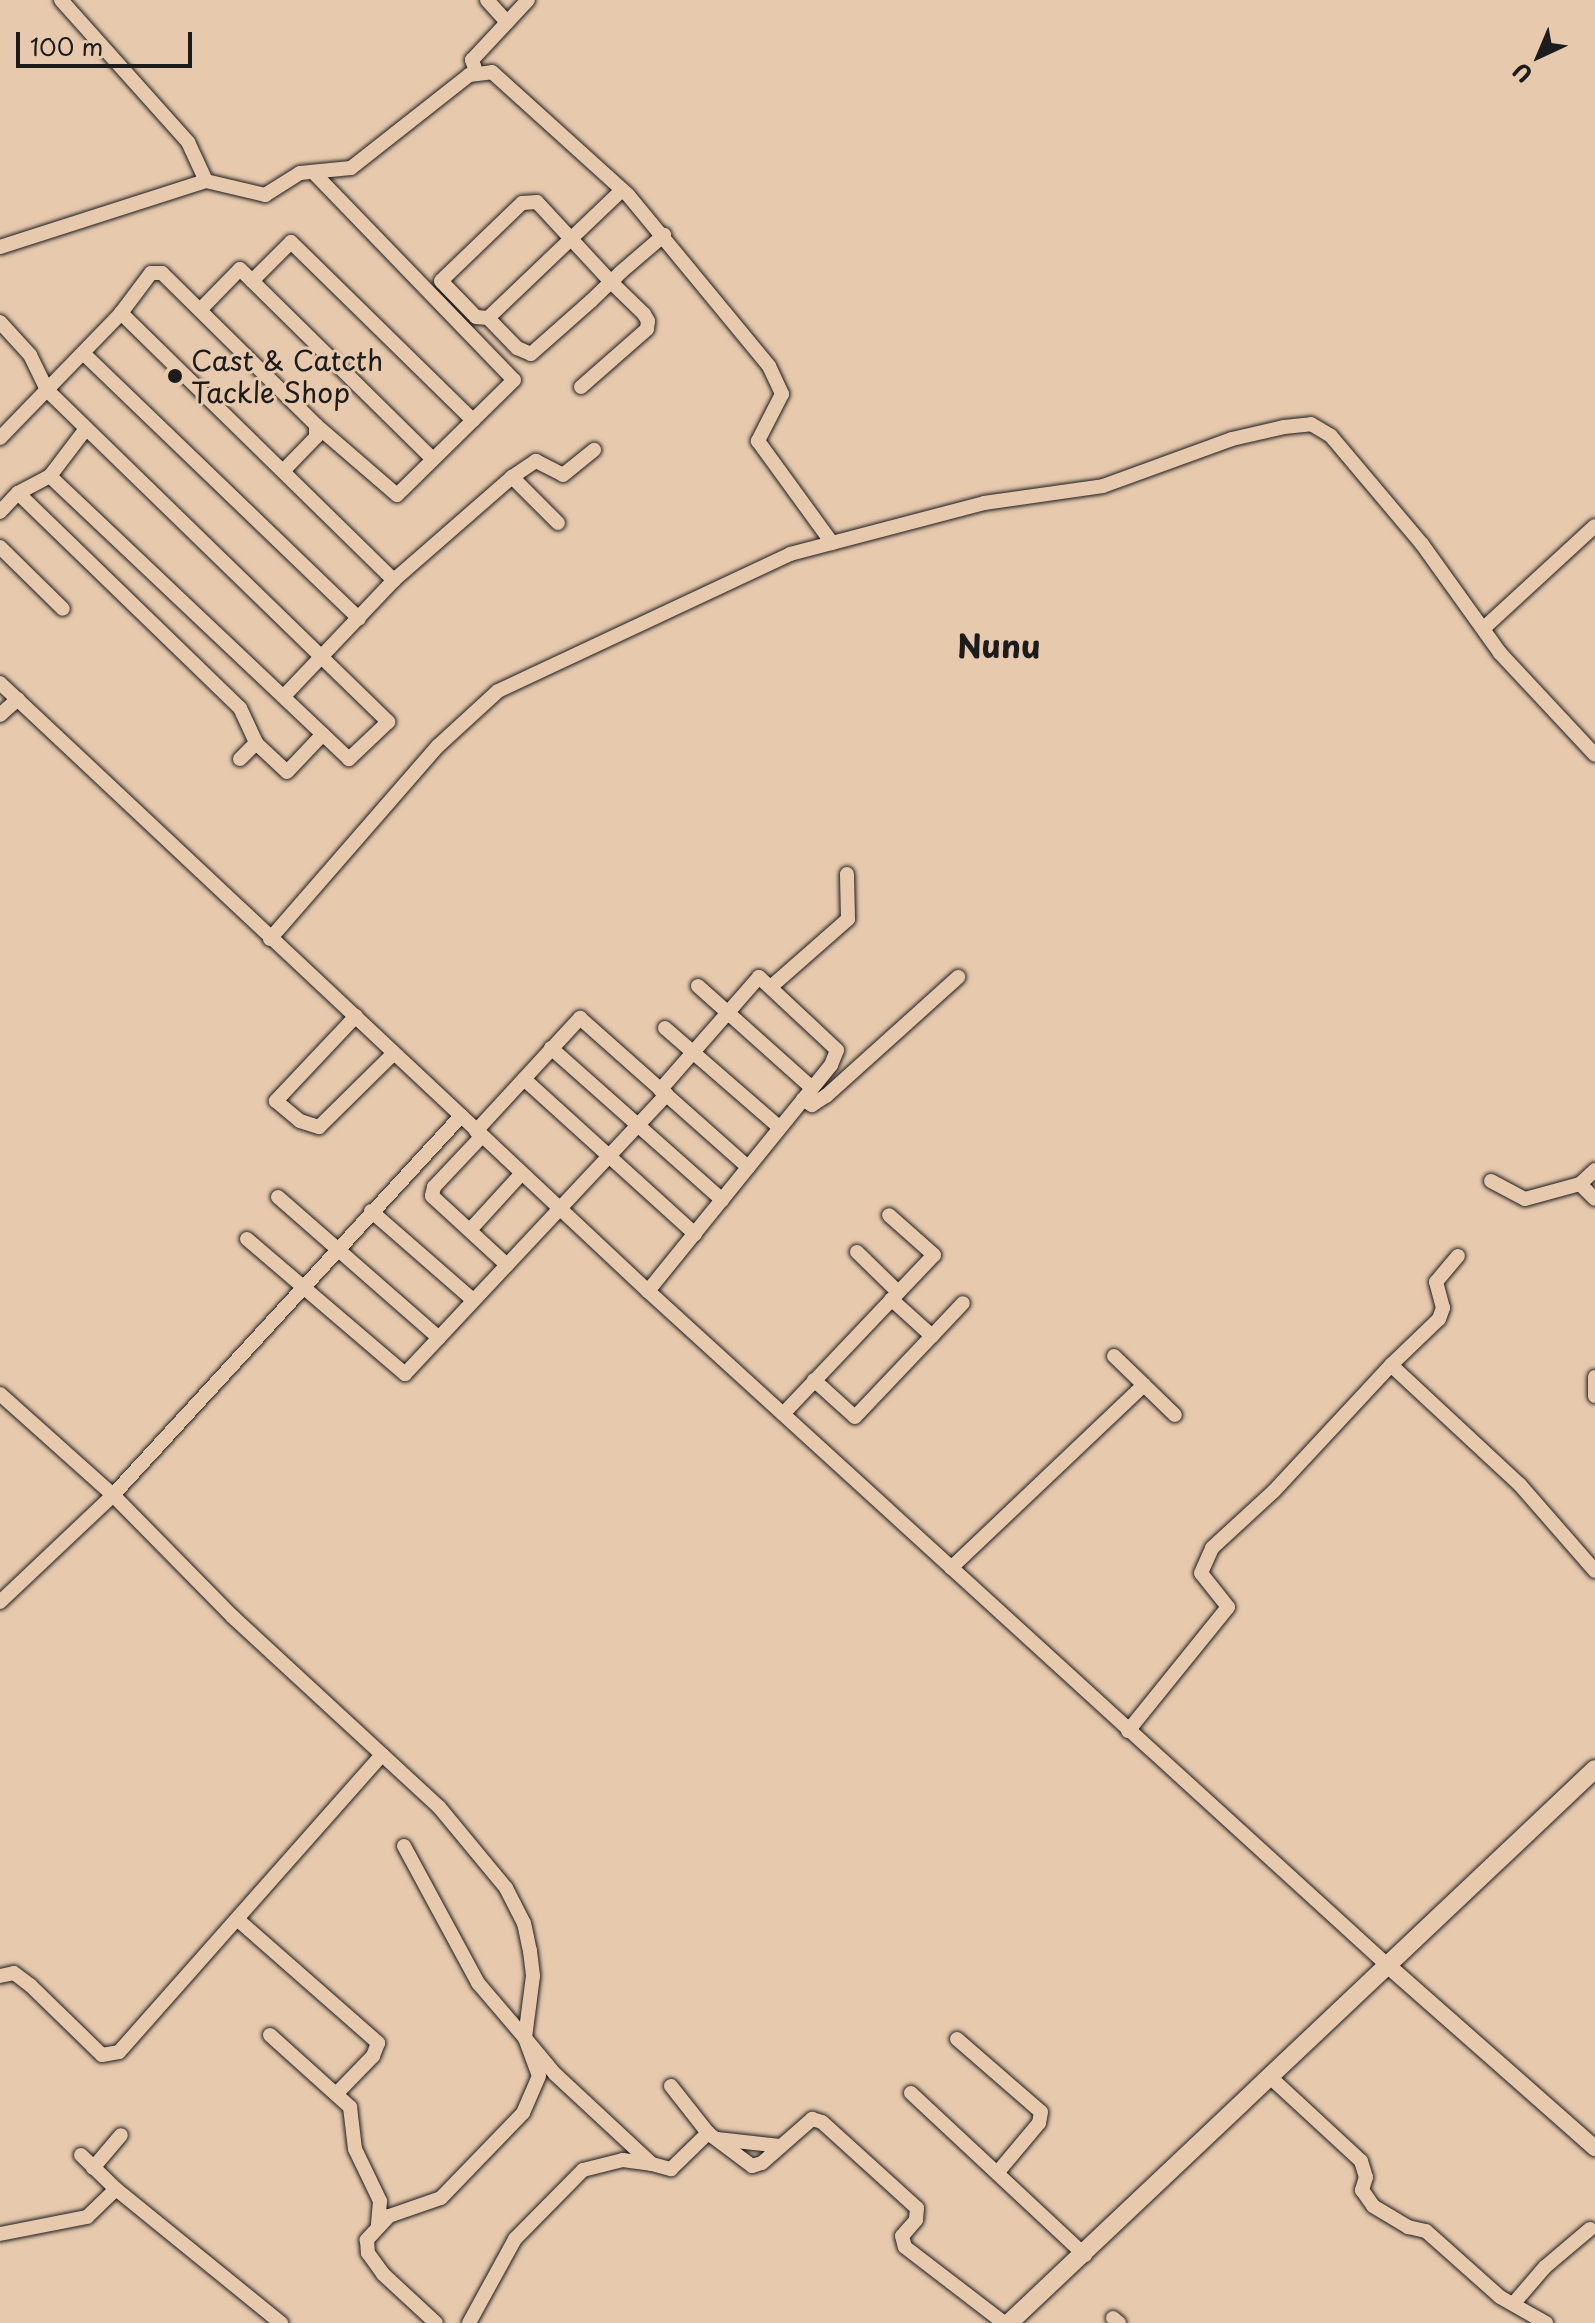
<!DOCTYPE html>
<style>
body{margin:0}
#map{position:relative;width:1595px;height:2323px;overflow:hidden;background:#e7caae;font-family:"Playpen Sans",sans-serif}
div>[style]{position:absolute}
.roads{filter:drop-shadow(0 0 2px #1c1c1c) drop-shadow(0 0 2px #1c1c1c)}
.minor>*{height:14px;margin:-7px;padding:0 7px;transform-origin:7px;border-radius:7px;background:#e7caae}
.tertiary>*{height:16px;margin:-8px;padding:0 8px;transform-origin:8px;border-radius:8px;background:#e7caae}
.secondary>*{height:18px;margin:-9px;padding:0 9px;transform-origin:9px;border-radius:9px;background:#e7caae}
.dots>*{width:22px;height:22px;translate:-50% -50%;box-sizing:border-box;border:4px solid #e7caae;border-radius:50%}
span{translate:-50% -50%;white-space:nowrap;text-align:center;line-height:1.15;-webkit-text-stroke:6px #e7caae;paint-order:stroke}
.poi-label{font-size:28px;color:#1c1c1c}
.left{translate:0 -50%;text-align:left}
.quarter-label{font-size:32px;color:#1c1c1c;font-weight:700}
.north{position:absolute;left:1499px;top:16px;width:80px;height:80px;-webkit-text-stroke:6px #e7caae;paint-order:stroke;rotate:224deg;font-size:22px;font-weight:700;line-height:32px;text-align:center;color:#1c1c1c}
.north::after{content:'';display:block;margin:auto;width:28px;height:36px;background:#1c1c1c;clip-path:polygon(50% 0,100% 100%,50% 72%,0 100%)}
.scale{position:absolute;left:16px;top:32px;width:176px;height:36px;box-sizing:border-box;border:4px solid #1c1c1c;border-top:0;padding-left:10px;font-size:24px;line-height:28px;white-space:nowrap;color:#1c1c1c;-webkit-text-stroke:6px #e7caae;paint-order:stroke}
</style>
<div id="map">
<div class="roads">
<div class="minor">
<div style="left:61px;top:0;width:191px;rotate:48.2deg"></div>
<div style="left:188px;top:142px;width:43px;rotate:65.2deg"></div>
<div style="left:487px;top:0;width:30px;rotate:48deg"></div>
<div style="left:476px;top:72px;width:13px;rotate:-108deg"></div>
<div style="left:472px;top:60px;width:82px;rotate:-47deg"></div>
<div style="left:313px;top:172px;width:289px;rotate:46deg"></div>
<div style="left:514px;top:380px;width:164px;rotate:135.5deg"></div>
<div style="left:397px;top:495px;width:107px;rotate:-139.2deg"></div>
<div style="left:0;top:247px;width:216px;rotate:-17.8deg"></div>
<div style="left:206px;top:181px;width:61px;rotate:13.3deg"></div>
<div style="left:265px;top:195px;width:41px;rotate:-32.2deg"></div>
<div style="left:300px;top:173px;width:51px;rotate:-5.6deg"></div>
<div style="left:351px;top:168px;width:150px;rotate:-38.2deg"></div>
<div style="left:469px;top:75px;width:23px;rotate:-7deg"></div>
<div style="left:492px;top:72px;width:183px;rotate:42.1deg"></div>
<div style="left:628px;top:195px;width:222px;rotate:50.5deg"></div>
<div style="left:769px;top:366px;width:31px;rotate:65deg"></div>
<div style="left:782px;top:394px;width:53px;rotate:117.1deg"></div>
<div style="left:758px;top:441px;width:126px;rotate:54deg"></div>
<div style="left:252px;top:281px;width:55px;rotate:-45deg"></div>
<div style="left:291px;top:242px;width:255px;rotate:44.4deg"></div>
<div style="left:200px;top:310px;width:57px;rotate:-45.7deg"></div>
<div style="left:240px;top:269px;width:271px;rotate:44.6deg"></div>
<div style="left:121px;top:313px;width:50px;rotate:-53.1deg"></div>
<div style="left:151px;top:273px;width:11px"></div>
<div style="left:162px;top:273px;width:216px;rotate:44.6deg"></div>
<div style="left:316px;top:425px;width:12px;rotate:90deg"></div>
<div style="left:316px;top:437px;width:45px;rotate:134.1deg"></div>
<div style="left:488px;top:318px;width:185px;rotate:-43.7deg"></div>
<div style="left:0;top:322px;width:45px;rotate:47.7deg"></div>
<div style="left:30px;top:355px;width:39px;rotate:64deg"></div>
<div style="left:47px;top:390px;width:476px;rotate:44.2deg"></div>
<div style="left:388px;top:722px;width:54px;rotate:136.5deg"></div>
<div style="left:349px;top:759px;width:412px;rotate:-136.6deg"></div>
<div style="left:83px;top:353px;width:383px;rotate:43.9deg"></div>
<div style="left:581px;top:387px;width:88px;rotate:-41.3deg"></div>
<div style="left:647px;top:329px;width:8px;rotate:-83deg"></div>
<div style="left:648px;top:321px;width:8px;rotate:-120deg"></div>
<div style="left:644px;top:314px;width:46px;rotate:-135.9deg"></div>
<div style="left:611px;top:282px;width:109px;rotate:-132.8deg"></div>
<div style="left:537px;top:202px;width:15px;rotate:176deg"></div>
<div style="left:522px;top:203px;width:112px;rotate:136.1deg"></div>
<div style="left:441px;top:281px;width:50px;rotate:45.8deg"></div>
<div style="left:476px;top:317px;width:12px;rotate:5deg"></div>
<div style="left:488px;top:318px;width:42px;rotate:46deg"></div>
<div style="left:517px;top:348px;width:15px;rotate:23deg"></div>
<div style="left:531px;top:354px;width:80px;rotate:-41.5deg"></div>
<div style="left:591px;top:301px;width:28px;rotate:-44deg"></div>
<div style="left:611px;top:282px;width:14px;rotate:-45deg"></div>
<div style="left:621px;top:272px;width:57px;rotate:-40.7deg"></div>
<div style="left:0;top:438px;width:174px;rotate:-45.9deg"></div>
<div style="left:121px;top:313px;width:382px;rotate:44.4deg"></div>
<div style="left:512px;top:477px;width:65px;rotate:45deg"></div>
<div style="left:18px;top:493px;width:309px;rotate:44.1deg"></div>
<div style="left:240px;top:708px;width:38px;rotate:65deg"></div>
<div style="left:256px;top:743px;width:42px;rotate:43.1deg"></div>
<div style="left:287px;top:772px;width:52px;rotate:-46.5deg"></div>
<div style="left:0;top:512px;width:26px;rotate:-47deg"></div>
<div style="left:18px;top:493px;width:36px;rotate:-28deg"></div>
<div style="left:50px;top:476px;width:58px;rotate:-52.7deg"></div>
<div style="left:0;top:547px;width:88px;rotate:44.5deg"></div>
<div style="left:1485px;top:627px;width:149px;rotate:-42.6deg"></div>
<div style="left:0;top:683px;width:889px;rotate:43.18deg"></div>
<div style="left:648px;top:1291px;width:997px;rotate:42.36deg"></div>
<div style="left:284px;top:696px;width:160px;rotate:-46.5deg"></div>
<div style="left:394px;top:580px;width:157px;rotate:-41.1deg"></div>
<div style="left:512px;top:477px;width:29px;rotate:-34deg"></div>
<div style="left:536px;top:461px;width:30px;rotate:27deg"></div>
<div style="left:563px;top:475px;width:40px;rotate:-39deg"></div>
<div style="left:0;top:715px;width:24px;rotate:-42deg"></div>
<div style="left:240px;top:759px;width:23px;rotate:-45deg"></div>
<div style="left:270px;top:939px;width:256px;rotate:-49deg"></div>
<div style="left:438px;top:746px;width:81px;rotate:-42.5deg"></div>
<div style="left:498px;top:691px;width:323px;rotate:-25.1deg"></div>
<div style="left:790px;top:554px;width:201px;rotate:-14.7deg"></div>
<div style="left:984px;top:503px;width:120px;rotate:-8.1deg"></div>
<div style="left:1103px;top:486px;width:137px;rotate:-20deg"></div>
<div style="left:1232px;top:439px;width:53px;rotate:-13deg"></div>
<div style="left:1284px;top:427px;width:27px;rotate:-6deg"></div>
<div style="left:1311px;top:424px;width:23px;rotate:31deg"></div>
<div style="left:1331px;top:436px;width:141px;rotate:49.9deg"></div>
<div style="left:1422px;top:544px;width:134px;rotate:54.4deg"></div>
<div style="left:1500px;top:653px;width:139px;rotate:47deg"></div>
<div style="left:773px;top:985px;width:100px;rotate:-41.3deg"></div>
<div style="left:848px;top:919px;width:45px;rotate:-91.3deg"></div>
<div style="left:698px;top:986px;width:153px;rotate:41.8deg"></div>
<div style="left:356px;top:1016px;width:117px;rotate:133.3deg"></div>
<div style="left:276px;top:1101px;width:31px;rotate:40deg"></div>
<div style="left:300px;top:1121px;width:20px;rotate:18deg"></div>
<div style="left:319px;top:1127px;width:104px;rotate:-44.6deg"></div>
<div style="left:665px;top:1028px;width:151px;rotate:41deg"></div>
<div style="left:551px;top:1048px;width:229px;rotate:41.6deg"></div>
<div style="left:524px;top:1079px;width:231px;rotate:42.2deg"></div>
<div style="left:803px;top:1099px;width:11px;rotate:34deg"></div>
<div style="left:812px;top:1105px;width:17px;rotate:-33deg"></div>
<div style="left:826px;top:1096px;width:178px;rotate:-42deg"></div>
<div style="left:476px;top:1131px;width:154px;rotate:-47.4deg"></div>
<div style="left:580px;top:1018px;width:225px;rotate:41.6deg"></div>
<div style="left:482px;top:1136px;width:70px;rotate:133.3deg"></div>
<div style="left:434px;top:1187px;width:9px;rotate:103deg"></div>
<div style="left:432px;top:1196px;width:102px;rotate:42.6deg"></div>
<div style="left:1595px;top:1170px;width:21px;rotate:137deg"></div>
<div style="left:1580px;top:1184px;width:21px;rotate:45deg"></div>
<div style="left:1491px;top:1181px;width:38px;rotate:28deg"></div>
<div style="left:1525px;top:1199px;width:57px;rotate:-15.3deg"></div>
<div style="left:278px;top:1197px;width:214px;rotate:41.2deg"></div>
<div style="left:371px;top:1211px;width:135px;rotate:41.1deg"></div>
<div style="left:470px;top:1230px;width:77px;rotate:-47.6deg"></div>
<div style="left:247px;top:1239px;width:208px;rotate:40.5deg"></div>
<div style="left:405px;top:1374px;width:383px;rotate:-46.9deg"></div>
<div style="left:857px;top:1252px;width:57px;rotate:44.3deg"></div>
<div style="left:648px;top:1291px;width:291px;rotate:-51deg"></div>
<div style="left:831px;top:1065px;width:16px;rotate:-68deg"></div>
<div style="left:837px;top:1050px;width:107px;rotate:-136.9deg"></div>
<div style="left:759px;top:977px;width:150px;rotate:131.2deg"></div>
<div style="left:932px;top:1336px;width:45px;rotate:-46.8deg"></div>
<div style="left:1114px;top:1356px;width:42px;rotate:44deg"></div>
<div style="left:1391px;top:1365px;width:66px;rotate:-43.8deg"></div>
<div style="left:1439px;top:1319px;width:12px;rotate:-70deg"></div>
<div style="left:1443px;top:1308px;width:27px;rotate:-105deg"></div>
<div style="left:1436px;top:1282px;width:34px;rotate:-50deg"></div>
<div style="left:1595px;top:1377px;width:19px;rotate:90deg"></div>
<div style="left:814px;top:1380px;width:55px;rotate:42.1deg"></div>
<div style="left:855px;top:1417px;width:112px;rotate:-46.5deg"></div>
<div style="left:932px;top:1336px;width:55px;rotate:-137.9deg"></div>
<div style="left:0;top:1394px;width:152px;rotate:41.8deg"></div>
<div style="left:113px;top:1495px;width:515px;rotate:-47.44deg"></div>
<div style="left:783px;top:1414px;width:219px;rotate:-46.5deg"></div>
<div style="left:934px;top:1255px;width:60px;rotate:-138.4deg"></div>
<div style="left:951px;top:1568px;width:266px;rotate:-43.5deg"></div>
<div style="left:1144px;top:1385px;width:43px;rotate:44.1deg"></div>
<div style="left:0;top:1602px;width:156px;rotate:-43.4deg"></div>
<div style="left:113px;top:1495px;width:171px;rotate:45.5deg"></div>
<div style="left:233px;top:1617px;width:280px;rotate:42.7deg"></div>
<div style="left:439px;top:1807px;width:105px;rotate:50.4deg"></div>
<div style="left:506px;top:1888px;width:39px;rotate:63deg"></div>
<div style="left:524px;top:1923px;width:29px;rotate:78deg"></div>
<div style="left:530px;top:1951px;width:25px;rotate:83deg"></div>
<div style="left:533px;top:1976px;width:63px;rotate:97.4deg"></div>
<div style="left:525px;top:2038px;width:47px;rotate:50.2deg"></div>
<div style="left:555px;top:2074px;width:132px;rotate:42.9deg"></div>
<div style="left:652px;top:2164px;width:20px;rotate:15deg"></div>
<div style="left:671px;top:2169px;width:52px;rotate:-44.2deg"></div>
<div style="left:708px;top:2133px;width:55px;rotate:36.9deg"></div>
<div style="left:752px;top:2166px;width:10px;rotate:-17deg"></div>
<div style="left:762px;top:2163px;width:67px;rotate:-41.3deg"></div>
<div style="left:812px;top:2119px;width:10px;rotate:17deg"></div>
<div style="left:822px;top:2122px;width:128px;rotate:42.2deg"></div>
<div style="left:917px;top:2208px;width:12px;rotate:95deg"></div>
<div style="left:916px;top:2220px;width:21px;rotate:131deg"></div>
<div style="left:902px;top:2236px;width:11px;rotate:75deg"></div>
<div style="left:905px;top:2247px;width:125px;rotate:37.5deg"></div>
<div style="left:1128px;top:1731px;width:159px;rotate:-51.1deg"></div>
<div style="left:1228px;top:1607px;width:43px;rotate:-128.5deg"></div>
<div style="left:1201px;top:1573px;width:27px;rotate:-66deg"></div>
<div style="left:1212px;top:1548px;width:84px;rotate:-42.6deg"></div>
<div style="left:1274px;top:1491px;width:172px;rotate:-47.1deg"></div>
<div style="left:1391px;top:1365px;width:176px;rotate:42.9deg"></div>
<div style="left:1520px;top:1485px;width:114px;rotate:48.9deg"></div>
<div style="left:404px;top:1846px;width:156px;rotate:61.6deg"></div>
<div style="left:478px;top:1983px;width:72px;rotate:49.5deg"></div>
<div style="left:525px;top:2038px;width:40px;rotate:69.8deg"></div>
<div style="left:539px;top:2076px;width:40px;rotate:113.4deg"></div>
<div style="left:523px;top:2113px;width:118px;rotate:134deg"></div>
<div style="left:441px;top:2198px;width:55px;rotate:160.9deg"></div>
<div style="left:389px;top:2216px;width:33px;rotate:133deg"></div>
<div style="left:367px;top:2240px;width:13px;rotate:86deg"></div>
<div style="left:368px;top:2253px;width:26px;rotate:54deg"></div>
<div style="left:383px;top:2274px;width:72px;rotate:42.8deg"></div>
<div style="left:237px;top:1919px;width:188px;rotate:41.3deg"></div>
<div style="left:378px;top:2043px;width:14px;rotate:111deg"></div>
<div style="left:373px;top:2056px;width:52px;rotate:134.2deg"></div>
<div style="left:0;top:1976px;width:14px;rotate:-12deg"></div>
<div style="left:14px;top:1973px;width:20px;rotate:37deg"></div>
<div style="left:30px;top:1985px;width:100px;rotate:44.2deg"></div>
<div style="left:102px;top:2055px;width:17px;rotate:-10deg"></div>
<div style="left:119px;top:2052px;width:397px;rotate:-48.5deg"></div>
<div style="left:270px;top:2035px;width:108px;rotate:42deg"></div>
<div style="left:350px;top:2107px;width:42px;rotate:83.2deg"></div>
<div style="left:355px;top:2149px;width:58px;rotate:64.3deg"></div>
<div style="left:380px;top:2201px;width:24px;rotate:95deg"></div>
<div style="left:957px;top:2039px;width:111px;rotate:41deg"></div>
<div style="left:1041px;top:2112px;width:11px;rotate:100deg"></div>
<div style="left:1039px;top:2123px;width:64px;rotate:129.9deg"></div>
<div style="left:1269px;top:2076px;width:125px;rotate:42.7deg"></div>
<div style="left:1361px;top:2161px;width:17px;rotate:73deg"></div>
<div style="left:1366px;top:2177px;width:14px;rotate:107deg"></div>
<div style="left:1362px;top:2190px;width:19px;rotate:55deg"></div>
<div style="left:1373px;top:2206px;width:41px;rotate:31deg"></div>
<div style="left:1408px;top:2227px;width:18px;rotate:13deg"></div>
<div style="left:1426px;top:2231px;width:99px;rotate:41.7deg"></div>
<div style="left:1500px;top:2297px;width:53px;rotate:29.5deg"></div>
<div style="left:671px;top:2086px;width:60px;rotate:51.8deg"></div>
<div style="left:911px;top:2093px;width:238px;rotate:43deg"></div>
<div style="left:717px;top:2139px;width:63px;rotate:6.3deg"></div>
<div style="left:81px;top:2155px;width:49px;rotate:44.2deg"></div>
<div style="left:93px;top:2168px;width:43px;rotate:-49.7deg"></div>
<div style="left:0;top:2234px;width:89px;rotate:-11.1deg"></div>
<div style="left:87px;top:2217px;width:40px;rotate:-44deg"></div>
<div style="left:116px;top:2189px;width:213px;rotate:39.1deg"></div>
<div style="left:1514px;top:2303px;width:48px;rotate:-49.3deg"></div>
<div style="left:1545px;top:2267px;width:59px;rotate:-40.2deg"></div>
<div style="left:1113px;top:2318px;width:8px;rotate:40deg"></div>
<div style="left:469px;top:2323px;width:96px;rotate:-61.3deg"></div>
<div style="left:515px;top:2239px;width:97px;rotate:-45.4deg"></div>
<div style="left:583px;top:2170px;width:41px;rotate:-14deg"></div>
<div style="left:623px;top:2160px;width:28px;rotate:8deg"></div>
</div>
<div class="tertiary">
<div style="left:1385px;top:1963px;width:280px;rotate:41.4deg"></div>
</div>
<div class="secondary">
<div style="left:1009px;top:2323px;width:806px;rotate:-43.39deg"></div>
</div>
</div>
<div class="dots">
<div style="left:175px;top:376px;background:#1c1c1c"></div>
</div>
<div class="poi-label">
<span class="left" style="left:191px;top:376px">Cast &amp; Catcth<br>Tackle Shop</span>
</div>
<div class="quarter-label">
<span style="left:999px;top:645px">Nunu</span>
</div>
<div class="north">U</div>
<div class="scale">100 m</div>
</div>
